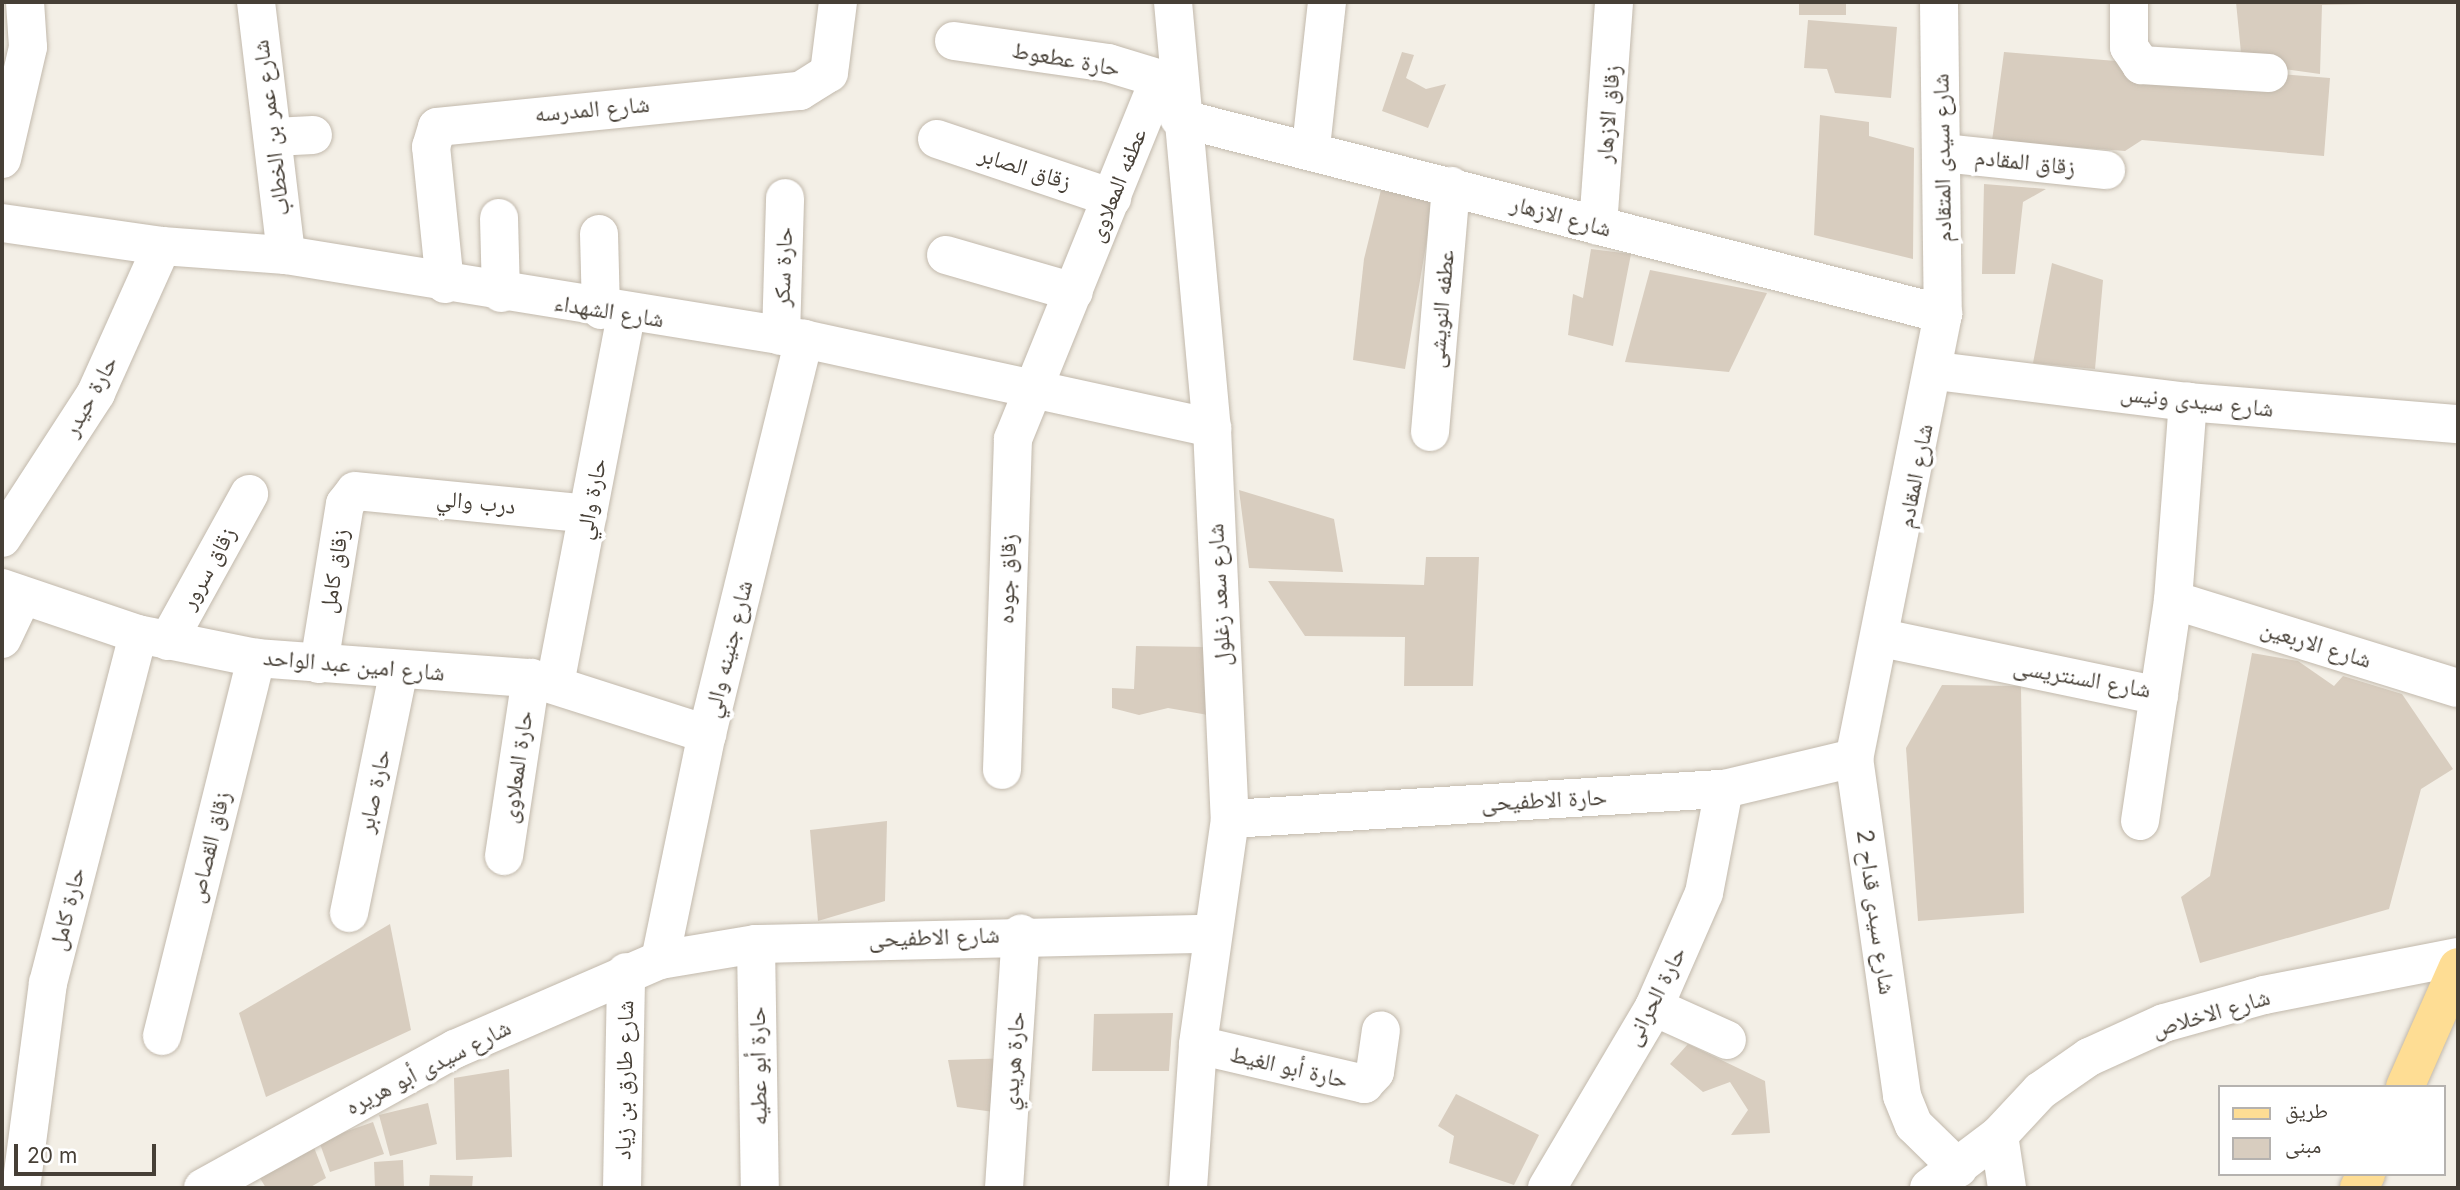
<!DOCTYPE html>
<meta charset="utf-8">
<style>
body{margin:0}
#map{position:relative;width:2460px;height:1190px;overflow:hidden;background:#f3efe6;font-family:Inter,"Noto Naskh Arabic",sans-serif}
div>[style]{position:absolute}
.building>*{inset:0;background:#d8cdbf}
.roads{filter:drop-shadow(0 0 2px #c2b9ac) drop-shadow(0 0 2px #c2b9ac)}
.street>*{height:38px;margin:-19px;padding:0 19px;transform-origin:19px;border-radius:19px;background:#fff}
.primary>*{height:38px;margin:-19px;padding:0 19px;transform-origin:19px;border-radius:19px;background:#fedd94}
span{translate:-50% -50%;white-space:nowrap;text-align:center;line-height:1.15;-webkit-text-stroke:7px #fff;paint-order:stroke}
.street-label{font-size:23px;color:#463f36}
.frame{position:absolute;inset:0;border:4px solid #463f36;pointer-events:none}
.legend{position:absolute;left:2218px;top:1085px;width:228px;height:91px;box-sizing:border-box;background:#fff;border:2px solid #b5b2af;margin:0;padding:9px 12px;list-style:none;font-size:21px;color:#463f36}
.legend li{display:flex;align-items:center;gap:14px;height:35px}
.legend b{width:35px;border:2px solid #b5b2af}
.scale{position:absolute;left:14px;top:1144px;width:142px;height:32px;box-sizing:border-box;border:4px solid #463f36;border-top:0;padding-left:9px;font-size:21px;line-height:24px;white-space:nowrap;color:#463f36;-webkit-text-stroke:5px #fff;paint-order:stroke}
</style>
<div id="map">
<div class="building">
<div style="clip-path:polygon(1799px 2px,1846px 2px,1846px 15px,1799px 15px)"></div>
<div style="clip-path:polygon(2236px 2px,2367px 2px,2367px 4px,2322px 5px,2320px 74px,2242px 63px)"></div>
<div style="clip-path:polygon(1808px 20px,1897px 27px,1891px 98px,1835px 93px,1827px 69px,1804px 68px)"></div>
<div style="clip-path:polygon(1402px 52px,1414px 55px,1406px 78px,1426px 89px,1446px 84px,1428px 128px,1382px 111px)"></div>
<div style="clip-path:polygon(2004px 52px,2330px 78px,2324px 156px,2142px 140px,2125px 151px,1992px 141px)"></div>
<div style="clip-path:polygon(1820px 115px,1869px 122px,1869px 136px,1914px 148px,1913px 259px,1814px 235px)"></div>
<div style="clip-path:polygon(1984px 184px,2046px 189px,2023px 202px,2015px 274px,1982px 274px)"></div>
<div style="clip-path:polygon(1381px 190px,1434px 198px,1405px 369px,1353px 360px,1364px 259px)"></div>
<div style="clip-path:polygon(1591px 249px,1631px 254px,1613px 346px,1568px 335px,1573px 294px,1583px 298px)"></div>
<div style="clip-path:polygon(2052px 263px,2103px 280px,2095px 369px,2033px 363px)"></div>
<div style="clip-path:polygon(1650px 270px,1767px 293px,1729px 372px,1625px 362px)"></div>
<div style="clip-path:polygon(1239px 490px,1334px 519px,1343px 572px,1249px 568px)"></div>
<div style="clip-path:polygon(1426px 557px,1479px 557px,1473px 686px,1404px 686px,1405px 637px,1305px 636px,1268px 581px,1424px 585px)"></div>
<div style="clip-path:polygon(1136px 646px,1210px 647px,1208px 715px,1168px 708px,1139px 715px,1112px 708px,1112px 688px,1134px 689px)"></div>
<div style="clip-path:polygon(2252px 653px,2298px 661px,2334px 686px,2343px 676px,2402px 694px,2453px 769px,2421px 789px,2389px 909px,2200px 963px,2181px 897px,2210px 876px)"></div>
<div style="clip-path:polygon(1942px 685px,2021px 686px,2024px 913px,1918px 921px,1906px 748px)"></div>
<div style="clip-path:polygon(887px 821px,885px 901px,818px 921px,810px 830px)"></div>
<div style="clip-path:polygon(390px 924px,411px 1030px,266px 1097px,239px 1013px)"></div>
<div style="clip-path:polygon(1173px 1013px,1169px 1071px,1092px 1071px,1094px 1014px)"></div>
<div style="clip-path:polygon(1688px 1044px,1765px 1081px,1770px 1133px,1731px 1135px,1748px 1110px,1730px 1082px,1703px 1092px,1670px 1064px)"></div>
<div style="clip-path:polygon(1013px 1058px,1009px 1114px,957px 1107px,948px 1060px)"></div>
<div style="clip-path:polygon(509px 1069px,512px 1157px,456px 1160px,454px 1078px)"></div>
<div style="clip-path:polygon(1456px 1094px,1539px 1135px,1514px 1185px,1449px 1163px,1454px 1136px,1438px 1126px)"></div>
<div style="clip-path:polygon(428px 1103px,437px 1144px,390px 1156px,379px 1115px)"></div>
<div style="clip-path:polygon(373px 1122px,384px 1154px,330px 1172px,319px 1141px)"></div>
<div style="clip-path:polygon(313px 1145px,326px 1178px,309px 1188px,266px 1188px,258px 1175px)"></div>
<div style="clip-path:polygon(403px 1160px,404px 1188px,375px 1188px,374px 1162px)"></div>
<div style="clip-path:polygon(430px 1175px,473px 1176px,472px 1188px,429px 1188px)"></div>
</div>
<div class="roads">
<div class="street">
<div style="left:256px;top:2px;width:255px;rotate:83.2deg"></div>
<div style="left:1173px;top:2px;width:428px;rotate:84.8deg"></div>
<div style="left:1212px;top:428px;width:391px;rotate:87.4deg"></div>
<div style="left:1230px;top:819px;width:228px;rotate:98.1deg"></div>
<div style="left:1198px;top:1045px;width:143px;rotate:94deg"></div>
<div style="left:1939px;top:2px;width:312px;rotate:89.3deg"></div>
<div style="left:1943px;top:314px;width:453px;rotate:101.3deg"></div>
<div style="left:1854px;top:758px;width:341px;rotate:81.9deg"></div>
<div style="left:1902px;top:1096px;width:31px;rotate:68deg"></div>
<div style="left:1914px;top:1125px;width:62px;rotate:44.3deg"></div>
<div style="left:2129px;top:2px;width:45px;rotate:90deg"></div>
<div style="left:2129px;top:47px;width:22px;rotate:56deg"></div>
<div style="left:2141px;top:65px;width:128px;rotate:3.6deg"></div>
<div style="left:954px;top:41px;width:156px;rotate:8.1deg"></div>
<div style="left:1108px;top:63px;width:72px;rotate:16.9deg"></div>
<div style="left:1179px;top:118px;width:789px;rotate:14.39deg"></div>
<div style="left:274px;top:137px;width:39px;rotate:-3deg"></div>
<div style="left:937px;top:139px;width:185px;rotate:18.6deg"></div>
<div style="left:1311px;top:147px;width:146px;rotate:-83.7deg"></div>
<div style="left:1943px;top:153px;width:164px;rotate:6deg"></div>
<div style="left:2px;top:159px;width:115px;rotate:-76.9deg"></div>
<div style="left:28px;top:47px;width:45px;rotate:-93.8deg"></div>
<div style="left:499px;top:218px;width:75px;rotate:88.5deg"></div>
<div style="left:2px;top:223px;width:162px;rotate:8.2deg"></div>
<div style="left:162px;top:246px;width:124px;rotate:4.2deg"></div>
<div style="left:286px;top:255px;width:525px;rotate:9.21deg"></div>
<div style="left:804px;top:339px;width:418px;rotate:12.3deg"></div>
<div style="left:1598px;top:226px;width:225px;rotate:-85.9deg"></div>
<div style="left:599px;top:234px;width:76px;rotate:88.5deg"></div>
<div style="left:946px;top:255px;width:133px;rotate:16.1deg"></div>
<div style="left:445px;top:284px;width:138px;rotate:-95.8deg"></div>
<div style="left:431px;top:147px;width:21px;rotate:-73deg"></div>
<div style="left:437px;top:127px;width:365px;rotate:-5.7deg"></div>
<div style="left:800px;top:91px;width:34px;rotate:-32deg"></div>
<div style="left:829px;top:73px;width:72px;rotate:-82.8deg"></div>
<div style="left:781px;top:336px;width:138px;rotate:-88.3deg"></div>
<div style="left:1936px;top:371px;width:254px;rotate:7deg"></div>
<div style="left:2188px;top:402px;width:271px;rotate:4.7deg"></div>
<div style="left:1430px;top:432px;width:247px;rotate:-85.1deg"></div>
<div style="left:2px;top:538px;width:173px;rotate:-57deg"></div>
<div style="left:96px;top:393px;width:161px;rotate:-65.8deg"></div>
<div style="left:2px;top:588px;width:144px;rotate:18.7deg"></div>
<div style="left:138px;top:634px;width:120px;rotate:11.5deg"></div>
<div style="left:256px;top:658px;width:276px;rotate:4.2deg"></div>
<div style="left:531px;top:678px;width:185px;rotate:17.7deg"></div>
<div style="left:2173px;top:600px;width:298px;rotate:17.2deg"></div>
<div style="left:1882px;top:638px;width:283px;rotate:11.8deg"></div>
<div style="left:2px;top:639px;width:47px;rotate:-64.5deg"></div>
<div style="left:168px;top:641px;width:168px;rotate:-61.1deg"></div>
<div style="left:319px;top:664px;width:162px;rotate:-80.8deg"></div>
<div style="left:345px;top:504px;width:16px;rotate:-52deg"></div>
<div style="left:355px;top:491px;width:234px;rotate:5.6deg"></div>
<div style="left:555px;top:684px;width:377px;rotate:-79.1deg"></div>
<div style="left:1002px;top:770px;width:331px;rotate:-88.1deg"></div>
<div style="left:1013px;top:439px;width:388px;rotate:-67.9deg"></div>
<div style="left:1230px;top:819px;width:495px;rotate:-3.5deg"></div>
<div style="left:1724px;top:789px;width:134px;rotate:-13.4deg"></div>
<div style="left:2140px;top:821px;width:223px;rotate:-81.5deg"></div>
<div style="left:2173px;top:600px;width:199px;rotate:-85.7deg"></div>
<div style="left:504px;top:856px;width:180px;rotate:-81.4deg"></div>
<div style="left:349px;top:913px;width:248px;rotate:-78.4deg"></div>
<div style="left:756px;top:944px;width:244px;rotate:89.1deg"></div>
<div style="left:660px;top:960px;width:231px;rotate:-78.3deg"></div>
<div style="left:707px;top:734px;width:407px;rotate:-76.2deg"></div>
<div style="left:1654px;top:1007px;width:80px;rotate:24.3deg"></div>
<div style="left:162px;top:1036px;width:390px;rotate:-76deg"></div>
<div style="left:1198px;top:1045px;width:171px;rotate:13.2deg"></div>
<div style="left:1364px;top:1084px;width:16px;rotate:-47deg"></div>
<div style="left:1375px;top:1072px;width:42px;rotate:-81.9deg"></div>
<div style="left:1999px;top:1135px;width:54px;rotate:81.4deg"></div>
<div style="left:21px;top:1188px;width:207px;rotate:-82.5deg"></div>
<div style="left:48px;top:983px;width:360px;rotate:-75.5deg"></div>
<div style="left:203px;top:1188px;width:288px;rotate:-28.9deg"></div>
<div style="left:455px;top:1049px;width:223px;rotate:-23.5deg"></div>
<div style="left:660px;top:960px;width:97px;rotate:-9.5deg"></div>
<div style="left:756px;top:944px;width:455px;rotate:-1.3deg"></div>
<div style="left:622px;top:1188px;width:216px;rotate:-88.9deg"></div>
<div style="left:1004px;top:1188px;width:255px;rotate:-86.2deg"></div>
<div style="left:1547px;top:1188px;width:210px;rotate:-59.4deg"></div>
<div style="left:1654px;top:1007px;width:124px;rotate:-66.3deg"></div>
<div style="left:1704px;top:893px;width:106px;rotate:-79.1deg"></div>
<div style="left:1929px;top:1188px;width:88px;rotate:-37.1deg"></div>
<div style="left:1999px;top:1135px;width:60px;rotate:-47deg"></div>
<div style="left:2040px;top:1091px;width:60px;rotate:-34.8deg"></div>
<div style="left:2089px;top:1057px;width:82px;rotate:-24.4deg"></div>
<div style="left:2164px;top:1023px;width:104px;rotate:-15.6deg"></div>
<div style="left:2264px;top:995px;width:198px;rotate:-11.1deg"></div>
</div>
<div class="primary">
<div style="left:2405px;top:1087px;width:131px;rotate:-66.2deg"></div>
<div style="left:2359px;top:1188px;width:16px;rotate:-63deg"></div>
</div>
</div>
<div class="street-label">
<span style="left:1066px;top:59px;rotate:10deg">حارة عطعوط</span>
<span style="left:592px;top:109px;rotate:-5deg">شارع المدرسه</span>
<span style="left:1608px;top:114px;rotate:-85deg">زقاق الازهار</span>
<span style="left:271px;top:128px;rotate:-97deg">شارع عمر بن الخطاب</span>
<span style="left:1942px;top:158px;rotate:-91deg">شارع سيدى المتقادم</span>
<span style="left:2025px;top:162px;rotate:6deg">زقاق المقادم</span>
<span style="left:1025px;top:168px;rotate:18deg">زقاق الصابر</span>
<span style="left:1117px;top:185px;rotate:-68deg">عطفه المعلاوى</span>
<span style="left:1561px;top:216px;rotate:15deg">شارع الازهار</span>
<span style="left:783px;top:267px;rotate:-88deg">حارة سكر</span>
<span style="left:1441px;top:309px;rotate:-85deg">عطفه النويشى</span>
<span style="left:609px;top:311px;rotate:9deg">شارع الشهداء</span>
<span style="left:90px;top:396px;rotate:-61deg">حارة حيدر</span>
<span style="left:2197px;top:401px;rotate:6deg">شارع سيدى ونيس</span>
<span style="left:1915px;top:476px;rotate:-79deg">شارع المقادم</span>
<span style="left:591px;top:499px;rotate:-79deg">حارة والي</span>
<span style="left:476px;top:502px;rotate:6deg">درب والي</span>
<span style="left:208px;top:568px;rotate:-61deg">زقاق سرور</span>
<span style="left:334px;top:571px;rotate:-81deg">زقاق كامل</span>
<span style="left:1007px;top:579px;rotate:-88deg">زقاق جوده</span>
<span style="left:1219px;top:595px;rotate:-93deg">شارع سعد زغلول</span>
<span style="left:2316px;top:644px;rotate:17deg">شارع الاربعين</span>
<span style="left:728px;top:649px;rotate:-76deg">شارع جنينه والي</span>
<span style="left:354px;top:665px;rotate:5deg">شارع امين عبد الواحد</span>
<span style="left:2082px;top:678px;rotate:10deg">شارع السنتريسى</span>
<span style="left:517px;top:767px;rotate:-82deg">حارة المعلاوى</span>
<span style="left:374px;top:791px;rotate:-78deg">حارة صابر</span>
<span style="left:1544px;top:800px;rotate:-3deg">حارة الاطفيحى</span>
<span style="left:209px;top:847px;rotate:-76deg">زقاق القصاص</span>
<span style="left:67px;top:909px;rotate:-76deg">حارة كامل</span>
<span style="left:1876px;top:912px;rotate:82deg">شارع سيدى قداح 2</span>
<span style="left:934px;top:937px;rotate:-2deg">شارع الاطفيحى</span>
<span style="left:1655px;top:996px;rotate:-63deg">حارة الحرانى</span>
<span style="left:2211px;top:1013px;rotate:-16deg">شارع الاخلاص</span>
<span style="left:1013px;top:1061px;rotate:-86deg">حارة هريدي</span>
<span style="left:758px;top:1066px;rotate:-91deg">حارة أبو عطيه</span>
<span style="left:428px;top:1067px;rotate:-27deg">شارع سيدى أبو هريره</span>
<span style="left:1289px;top:1067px;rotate:13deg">حارة أبو الغيط</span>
<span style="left:624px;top:1080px;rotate:-89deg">شارع طارق بن زياد</span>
</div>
<div class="frame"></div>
<ul class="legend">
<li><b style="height:9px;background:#fedd94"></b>طريق</li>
<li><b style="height:19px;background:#d8cdbf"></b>مبنى</li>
</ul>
<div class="scale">20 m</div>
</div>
